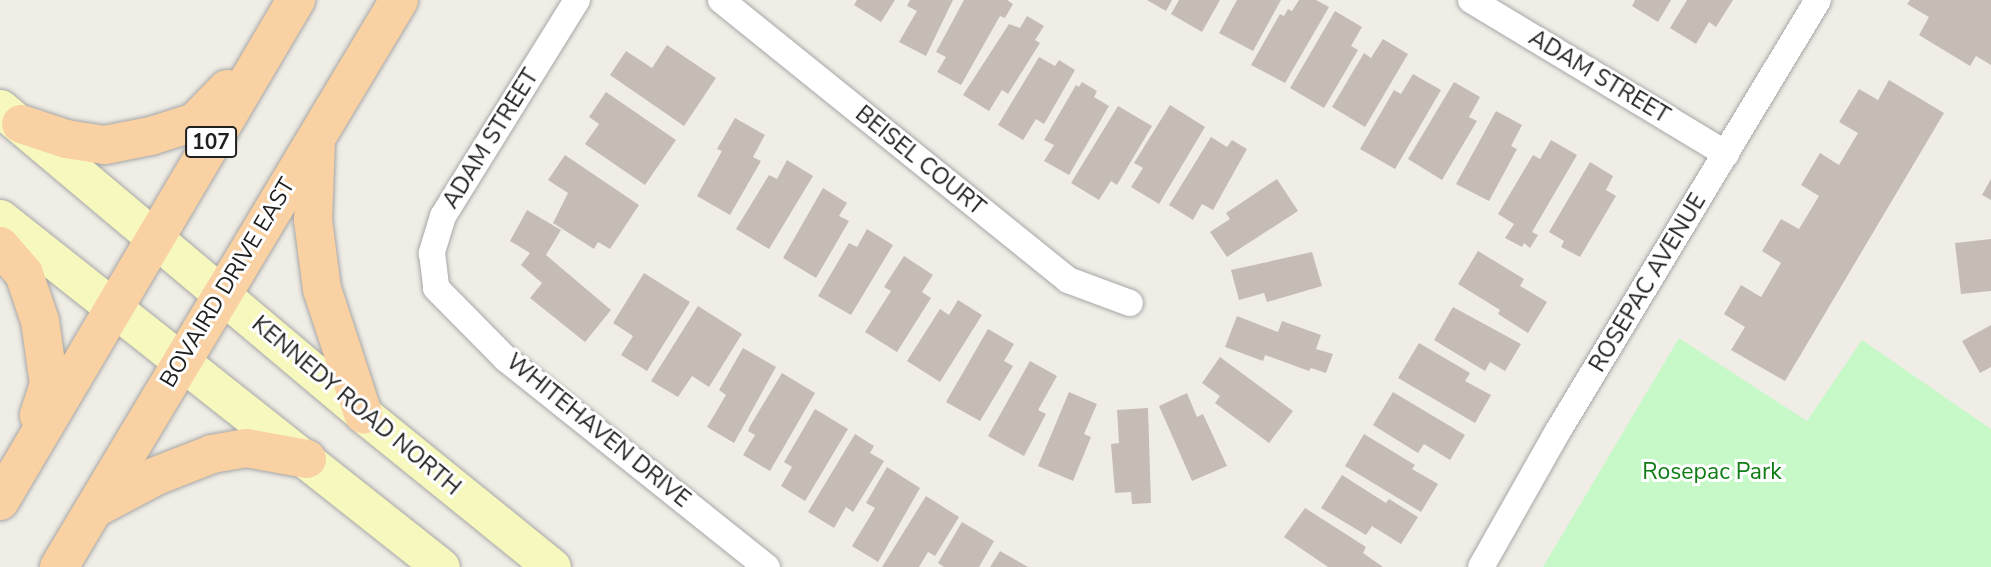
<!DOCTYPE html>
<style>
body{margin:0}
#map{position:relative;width:1991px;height:567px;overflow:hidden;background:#f0ede6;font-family:"Nunito Sans",sans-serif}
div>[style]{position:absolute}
.park>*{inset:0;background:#c6f8c8}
.building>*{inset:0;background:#c5bcb6}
.roads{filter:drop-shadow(0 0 2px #a7a7a7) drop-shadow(0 0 2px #a7a7a7)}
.street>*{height:26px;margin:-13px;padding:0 13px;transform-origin:13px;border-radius:13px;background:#fff}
.secondary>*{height:37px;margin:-18.5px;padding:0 18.5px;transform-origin:18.5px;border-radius:18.5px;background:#f7f8bd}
.primary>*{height:38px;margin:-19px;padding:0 19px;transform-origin:19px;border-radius:19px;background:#f9d1a2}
span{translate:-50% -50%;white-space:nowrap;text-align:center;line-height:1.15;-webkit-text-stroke:6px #fff;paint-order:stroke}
.shield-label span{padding:2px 5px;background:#fff;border:2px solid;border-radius:5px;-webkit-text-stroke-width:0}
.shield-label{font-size:21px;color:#202020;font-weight:700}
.street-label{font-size:23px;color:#202020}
.park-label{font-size:23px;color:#0f7c15}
</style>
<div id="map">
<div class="park">
<div style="clip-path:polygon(1679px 338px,1807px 421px,1862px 340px,1991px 429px,1991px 567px,1543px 567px)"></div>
</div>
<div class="building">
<div style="clip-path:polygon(857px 0,895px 0,881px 22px,854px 5px)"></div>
<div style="clip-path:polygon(910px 0,953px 0,926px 56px,899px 42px,917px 11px,907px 6px)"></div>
<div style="clip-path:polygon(964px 0,1007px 0,1013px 4px,1005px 18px,1000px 16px,961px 85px,937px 72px,946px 57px,936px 52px)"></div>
<div style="clip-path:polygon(1147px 0,1172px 0,1166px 11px)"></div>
<div style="clip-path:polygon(1179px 0,1220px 0,1202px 32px,1171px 14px)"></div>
<div style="clip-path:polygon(1237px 0,1281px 0,1253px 51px,1219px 33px)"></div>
<div style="clip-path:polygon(1299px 0,1316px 0,1329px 7px,1285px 83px,1251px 65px,1280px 14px,1284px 16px,1288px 9px,1292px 11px)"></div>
<div style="clip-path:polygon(1635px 0,1671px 0,1658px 22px,1632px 6px)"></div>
<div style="clip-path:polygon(1687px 0,1733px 0,1716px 27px,1709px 22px,1696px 44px,1670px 28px)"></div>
<div style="clip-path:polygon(1910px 0,1991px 0,1991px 65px,1976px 56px,1970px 66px,1919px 35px,1929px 17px,1907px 4px)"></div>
<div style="clip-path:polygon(1335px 11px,1362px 27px,1351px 46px,1358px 50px,1324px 108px,1290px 88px)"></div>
<div style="clip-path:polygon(1027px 16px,1044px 26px,1035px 40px,1040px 43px,1008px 94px,1002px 90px,989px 111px,963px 95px,1009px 24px,1020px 28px)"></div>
<div style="clip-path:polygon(1383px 39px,1408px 54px,1365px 127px,1332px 107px,1364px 53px,1371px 58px)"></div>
<div style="clip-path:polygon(667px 45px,716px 78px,684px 126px,610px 75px,626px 51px,652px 68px)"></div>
<div style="clip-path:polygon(1039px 57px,1055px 66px,1059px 60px,1075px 70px,1044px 124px,1036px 119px,1023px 140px,998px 125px)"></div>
<div style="clip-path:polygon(1413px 74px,1441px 90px,1395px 169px,1360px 149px,1394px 90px,1401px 94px)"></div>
<div style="clip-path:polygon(1889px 80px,1944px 113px,1785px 381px,1731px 350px,1745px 327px,1724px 314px,1741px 285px,1761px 297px,1781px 263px,1762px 251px,1781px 219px,1799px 229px,1819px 196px,1801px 185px,1820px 153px,1839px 165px,1858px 133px,1839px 122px,1859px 89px,1878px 100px)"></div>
<div style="clip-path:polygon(1082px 82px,1097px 91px,1094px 97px,1109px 106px,1069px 175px,1044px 161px,1054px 145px,1044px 140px,1076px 85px,1079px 87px)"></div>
<div style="clip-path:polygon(1454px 82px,1480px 97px,1469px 117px,1477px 121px,1442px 180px,1408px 159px)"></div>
<div style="clip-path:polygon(606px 92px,676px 140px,645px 185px,585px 144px,599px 124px,589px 117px)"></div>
<div style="clip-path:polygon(1170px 105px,1205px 127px,1159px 204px,1131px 187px,1143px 168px,1134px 163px)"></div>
<div style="clip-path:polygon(1118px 106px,1152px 126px,1117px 185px,1111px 181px,1099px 200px,1071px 183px)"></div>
<div style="clip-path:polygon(1496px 111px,1522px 125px,1511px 146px,1517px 149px,1489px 201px,1456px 184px)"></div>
<div style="clip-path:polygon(735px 118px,765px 135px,753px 157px,761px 161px,730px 215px,697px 196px,722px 151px,717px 149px)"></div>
<div style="clip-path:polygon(1211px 137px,1227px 147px,1232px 140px,1247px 149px,1213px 210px,1202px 204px,1193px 220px,1169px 205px)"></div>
<div style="clip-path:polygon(1551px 140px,1577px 155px,1532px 232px,1538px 235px,1530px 248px,1524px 243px,1522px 247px,1505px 238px,1514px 224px,1498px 214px,1533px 155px,1540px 159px)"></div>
<div style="clip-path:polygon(565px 155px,639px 205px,610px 249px,598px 242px,594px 249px,553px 223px,568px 193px,548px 180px)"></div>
<div style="clip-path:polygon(787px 160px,813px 176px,769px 249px,736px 229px,769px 175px,777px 179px)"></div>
<div style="clip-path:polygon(1590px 162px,1613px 176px,1606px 190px,1616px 196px,1580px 257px,1561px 247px,1564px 241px,1549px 232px)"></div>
<div style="clip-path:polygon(1277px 179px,1298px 211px,1227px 257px,1210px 232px,1230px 219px,1226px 213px)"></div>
<div style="clip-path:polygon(1991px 179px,1991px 200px,1982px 195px)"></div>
<div style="clip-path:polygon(823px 188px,847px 203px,839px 216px,849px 221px,816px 278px,783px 258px)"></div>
<div style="clip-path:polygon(527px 210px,561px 230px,546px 255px,611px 310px,585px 342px,530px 298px,542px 283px,521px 265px,530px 253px,510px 241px)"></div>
<div style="clip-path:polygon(867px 229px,893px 245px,851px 315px,818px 296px,849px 243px,857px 247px)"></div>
<div style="clip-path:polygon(1991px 239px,1991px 291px,1961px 294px,1955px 243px)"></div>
<div style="clip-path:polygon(1478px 251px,1524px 279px,1520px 286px,1547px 302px,1528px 333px,1498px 314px,1500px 310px,1458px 284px)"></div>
<div style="clip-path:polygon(1312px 252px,1322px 286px,1267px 302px,1264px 293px,1239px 300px,1231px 270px)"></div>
<div style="clip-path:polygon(904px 256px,933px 275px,922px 292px,931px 298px,897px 352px,865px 332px,891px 291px,884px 287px)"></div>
<div style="clip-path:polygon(644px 273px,690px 302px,647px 371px,621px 355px,633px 336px,613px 323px)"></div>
<div style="clip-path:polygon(958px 300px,982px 315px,940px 382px,907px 361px,940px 309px,949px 315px)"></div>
<div style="clip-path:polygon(698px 306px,742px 334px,709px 387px,692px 376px,678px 397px,651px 381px)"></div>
<div style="clip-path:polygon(1453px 307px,1521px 344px,1505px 371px,1490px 362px,1485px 371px,1434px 340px)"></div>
<div style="clip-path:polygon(1237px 316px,1278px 332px,1282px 321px,1321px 335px,1316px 349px,1333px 354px,1326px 373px,1311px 368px,1309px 371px,1265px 355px,1263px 361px,1225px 347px)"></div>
<div style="clip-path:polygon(1991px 325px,1991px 367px,1980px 373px,1962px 341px)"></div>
<div style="clip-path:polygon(988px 329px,1014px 344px,1004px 361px,1013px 366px,980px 421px,946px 402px)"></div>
<div style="clip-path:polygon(1419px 343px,1470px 373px,1465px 381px,1491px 395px,1475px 423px,1398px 378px)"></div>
<div style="clip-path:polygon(743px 348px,776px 367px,734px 443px,707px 427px,726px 395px,719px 390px)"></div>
<div style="clip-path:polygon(1220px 357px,1293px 411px,1269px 443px,1215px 403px,1220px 396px,1202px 383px)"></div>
<div style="clip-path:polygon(1030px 361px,1057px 376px,1038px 410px,1046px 414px,1024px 456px,988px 436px)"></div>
<div style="clip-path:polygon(782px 373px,815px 393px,770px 471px,743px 455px,755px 435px,748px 431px,750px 426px)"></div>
<div style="clip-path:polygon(1069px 392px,1097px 404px,1084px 434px,1091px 437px,1073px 481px,1038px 466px)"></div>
<div style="clip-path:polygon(1393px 392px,1465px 435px,1450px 460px,1424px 444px,1418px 453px,1373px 425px)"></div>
<div style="clip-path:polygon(1187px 393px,1197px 417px,1203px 414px,1227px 466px,1192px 481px,1159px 406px)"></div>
<div style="clip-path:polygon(1148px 408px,1151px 503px,1132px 504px,1131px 492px,1115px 493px,1111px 444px,1119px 443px,1117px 410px)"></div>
<div style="clip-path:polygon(815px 409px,848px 429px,805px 501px,781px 486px,792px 467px,784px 462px)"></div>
<div style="clip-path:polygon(855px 434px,874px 446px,870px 453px,884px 461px,853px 512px,846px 507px,834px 528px,808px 512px)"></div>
<div style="clip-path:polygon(1364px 434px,1415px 465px,1412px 469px,1438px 484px,1421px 512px,1345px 466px)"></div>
<div style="clip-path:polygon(887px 467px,920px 488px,878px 562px,852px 546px,875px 508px,866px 503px)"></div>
<div style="clip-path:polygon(1342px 475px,1386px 503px,1389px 499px,1418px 517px,1401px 544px,1372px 526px,1366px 535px,1321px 508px)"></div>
<div style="clip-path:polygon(926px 496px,959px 517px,935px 556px,928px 552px,919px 567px,882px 567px)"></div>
<div style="clip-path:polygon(1305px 508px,1366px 547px,1363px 553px,1383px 567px,1328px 567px,1284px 537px)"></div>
<div style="clip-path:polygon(962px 522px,994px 541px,979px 567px,944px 567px,938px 563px)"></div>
<div style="clip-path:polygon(1000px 551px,1028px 567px,990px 567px)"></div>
</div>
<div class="roads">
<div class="street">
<div style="left:577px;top:0;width:254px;rotate:121.8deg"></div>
<div style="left:443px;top:216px;width:39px;rotate:107deg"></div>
<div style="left:432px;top:253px;width:35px;rotate:83deg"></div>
<div style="left:436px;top:288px;width:100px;rotate:45.4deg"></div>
<div style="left:506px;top:359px;width:334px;rotate:38.6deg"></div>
<div style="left:721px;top:0;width:446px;rotate:38.9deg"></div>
<div style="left:1068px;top:280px;width:66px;rotate:20.4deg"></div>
<div style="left:1471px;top:0;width:298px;rotate:31.1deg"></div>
<div style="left:1481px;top:567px;width:156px;rotate:-60.5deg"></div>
<div style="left:1558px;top:431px;width:503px;rotate:-58.9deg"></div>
</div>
<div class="secondary">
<div style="left:0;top:108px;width:475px;rotate:40.1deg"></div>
<div style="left:363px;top:414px;width:243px;rotate:39deg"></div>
<div style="left:0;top:218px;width:562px;rotate:38.36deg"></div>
</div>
<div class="primary">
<div style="left:21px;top:124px;width:47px;rotate:18.4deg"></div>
<div style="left:66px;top:139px;width:39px;rotate:9deg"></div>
<div style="left:105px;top:145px;width:47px;rotate:-11.1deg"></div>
<div style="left:151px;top:136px;width:46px;rotate:-17.7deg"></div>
<div style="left:195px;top:122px;width:46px;rotate:-45.9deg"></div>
<div style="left:316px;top:140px;width:80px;rotate:92.1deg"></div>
<div style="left:313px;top:220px;width:70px;rotate:82.6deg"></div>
<div style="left:322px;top:289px;width:132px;rotate:71.8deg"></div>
<div style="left:0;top:246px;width:37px;rotate:49deg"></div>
<div style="left:24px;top:274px;width:50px;rotate:71.2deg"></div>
<div style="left:40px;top:321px;width:64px;rotate:81.9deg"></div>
<div style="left:49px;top:384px;width:33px;rotate:108deg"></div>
<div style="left:0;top:501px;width:582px;rotate:-59.42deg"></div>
<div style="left:94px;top:509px;width:70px;rotate:-28deg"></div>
<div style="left:156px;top:476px;width:60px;rotate:-21.4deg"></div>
<div style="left:212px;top:454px;width:35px;rotate:-10deg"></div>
<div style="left:246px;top:448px;width:62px;rotate:10.2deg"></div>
<div style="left:59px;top:567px;width:661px;rotate:-59.05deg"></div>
</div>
</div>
<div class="shield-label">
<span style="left:211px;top:142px">107</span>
</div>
<div class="street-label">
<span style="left:1599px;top:77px;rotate:31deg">ADAM STREET</span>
<span style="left:491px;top:139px;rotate:-58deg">ADAM STREET</span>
<span style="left:920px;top:161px;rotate:39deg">BEISEL COURT</span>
<span style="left:228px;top:283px;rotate:-59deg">BOVAIRD DRIVE EAST</span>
<span style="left:1648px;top:283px;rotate:-59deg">ROSEPAC AVENUE</span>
<span style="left:356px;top:406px;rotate:40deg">KENNEDY ROAD NORTH</span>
<span style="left:598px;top:431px;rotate:39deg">WHITEHAVEN DRIVE</span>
</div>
<div class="park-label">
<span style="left:1712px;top:472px">Rosepac Park</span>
</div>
</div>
